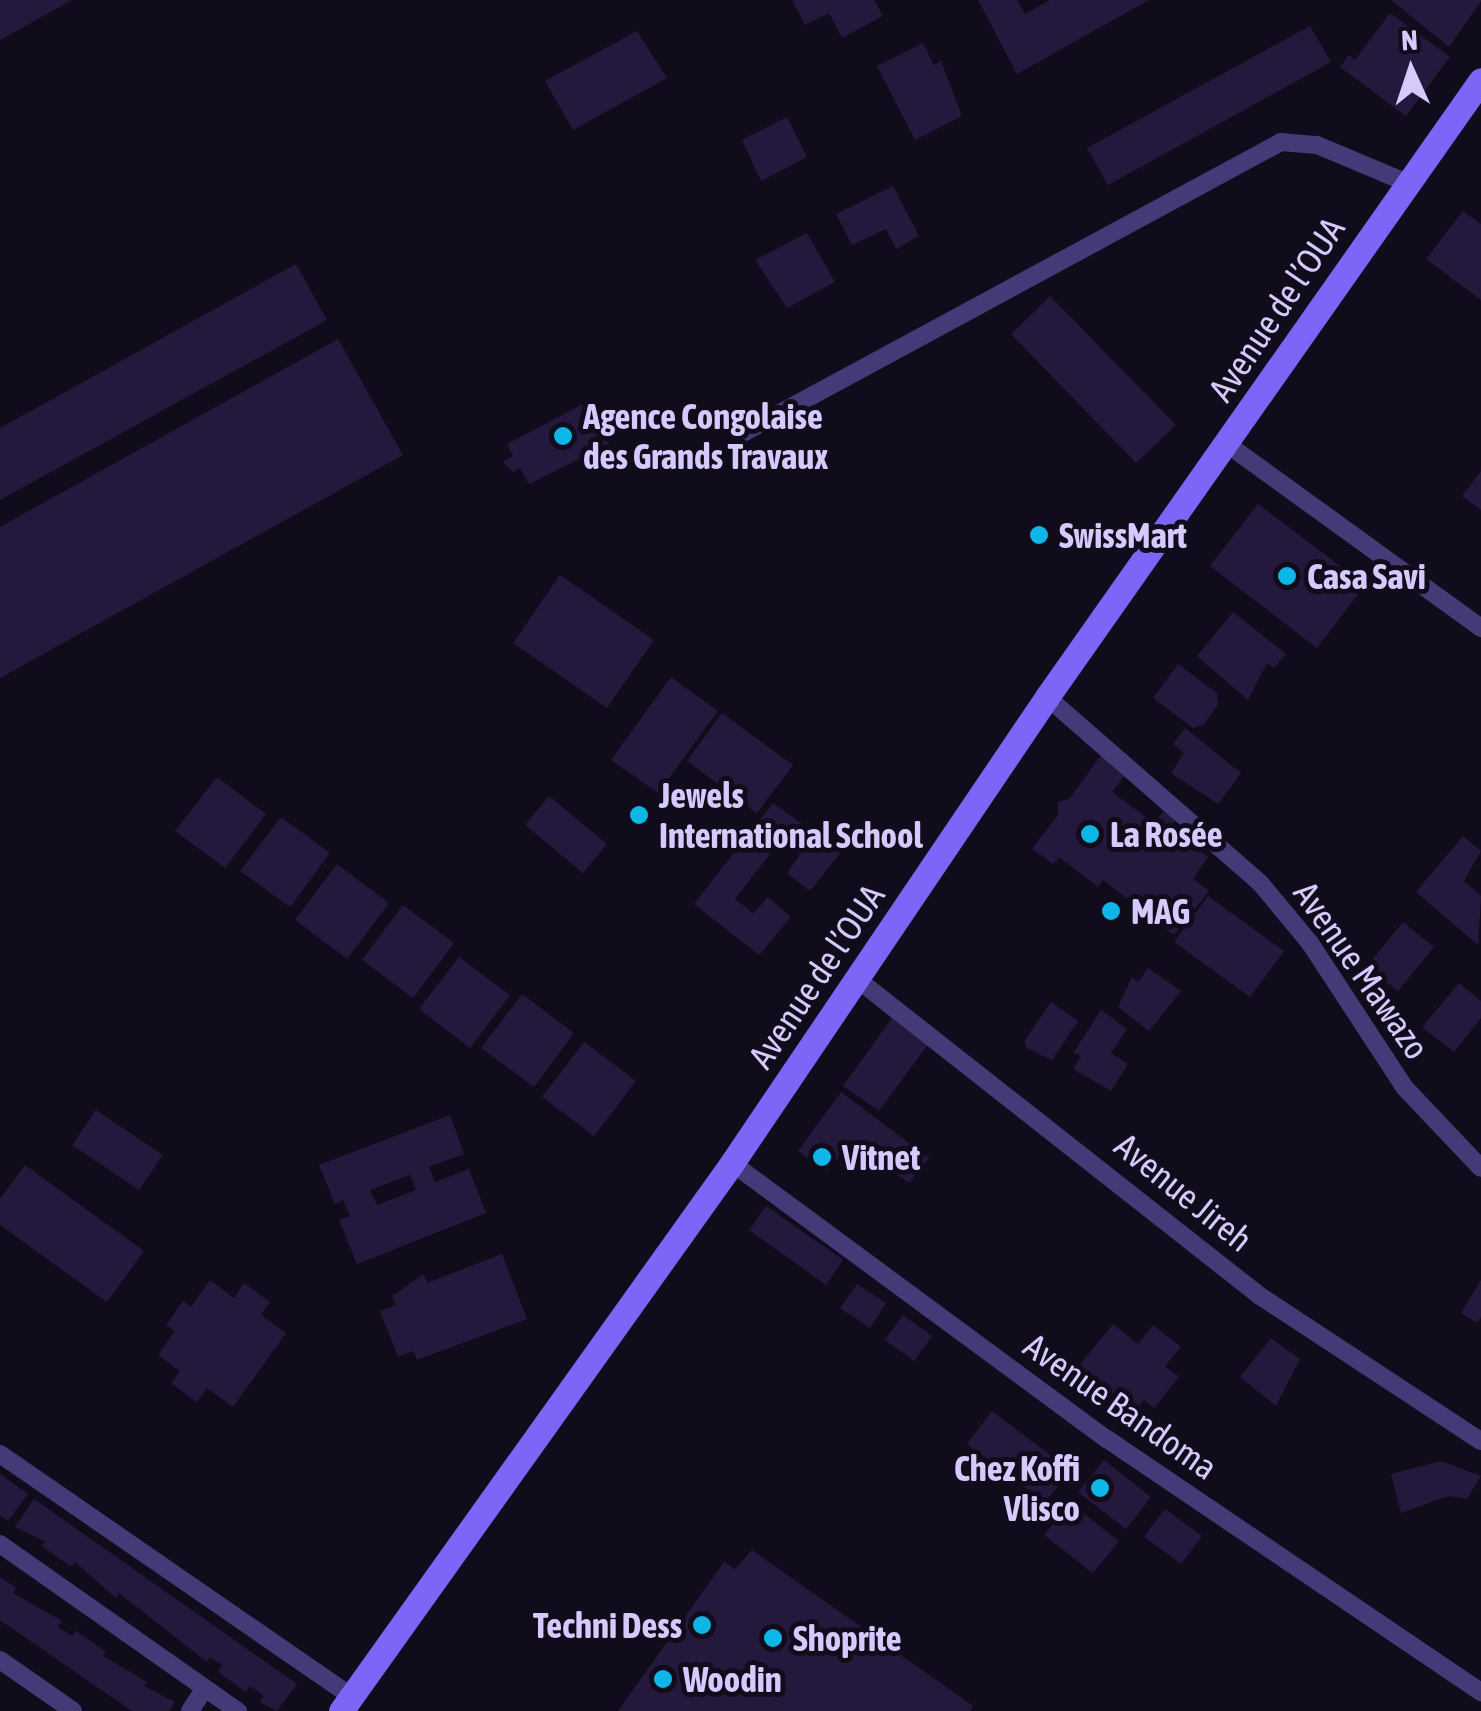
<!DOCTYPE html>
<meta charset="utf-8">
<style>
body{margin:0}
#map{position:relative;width:1481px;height:1711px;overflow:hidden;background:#110c1c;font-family:"Asap Condensed",sans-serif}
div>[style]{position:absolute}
.building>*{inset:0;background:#24193c}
.street>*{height:18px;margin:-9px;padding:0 9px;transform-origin:9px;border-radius:9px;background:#443a78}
.secondary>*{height:25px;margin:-12.5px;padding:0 12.5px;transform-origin:12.5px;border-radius:12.5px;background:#7b66f7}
.dots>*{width:28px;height:28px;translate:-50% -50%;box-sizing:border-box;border:5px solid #110c1c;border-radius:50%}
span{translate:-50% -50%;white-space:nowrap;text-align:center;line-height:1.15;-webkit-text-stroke:10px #110c1c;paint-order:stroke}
.street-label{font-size:35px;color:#d6cafc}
.poi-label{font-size:35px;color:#d6cafc;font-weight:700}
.left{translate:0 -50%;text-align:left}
.right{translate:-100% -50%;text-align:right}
.north{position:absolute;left:1361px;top:20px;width:100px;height:100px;-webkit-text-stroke:8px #110c1c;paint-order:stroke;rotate:357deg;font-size:28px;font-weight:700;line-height:40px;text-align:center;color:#d6cafc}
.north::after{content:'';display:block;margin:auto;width:35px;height:45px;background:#d6cafc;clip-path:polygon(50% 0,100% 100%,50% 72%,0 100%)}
</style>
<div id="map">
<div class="building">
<div style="clip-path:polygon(0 0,72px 0,0 40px)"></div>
<div style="clip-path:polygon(792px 0,874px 0,883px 16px,842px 38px,829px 13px,805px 25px)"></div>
<div style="clip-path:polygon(978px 0,1017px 0,1025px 14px,1050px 0,1149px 0,1017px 74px)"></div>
<div style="clip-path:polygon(1391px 0,1481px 0,1481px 1px,1449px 47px)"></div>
<div style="clip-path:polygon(1390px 13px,1450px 57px,1406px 116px,1340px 67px,1349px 55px,1355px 60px)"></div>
<div style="clip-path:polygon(1310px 26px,1331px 62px,1108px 185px,1087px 148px)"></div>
<div style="clip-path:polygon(637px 31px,667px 78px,573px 130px,545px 81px)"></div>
<div style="clip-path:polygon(923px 43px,934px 65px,941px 61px,962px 116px,915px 140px,877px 66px)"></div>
<div style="clip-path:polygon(787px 117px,807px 157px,761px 181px,742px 140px)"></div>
<div style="clip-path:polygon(893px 186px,919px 236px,896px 249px,886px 229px,852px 245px,836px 214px)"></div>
<div style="clip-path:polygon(1463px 211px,1481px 224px,1481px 300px,1426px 259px)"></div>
<div style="clip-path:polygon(807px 233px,835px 282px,787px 308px,755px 260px)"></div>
<div style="clip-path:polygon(296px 264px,327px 320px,0 500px,0 428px)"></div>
<div style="clip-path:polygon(1050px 296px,1176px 425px,1136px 463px,1011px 334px)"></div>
<div style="clip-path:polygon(338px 339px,403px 455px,0 678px,0 527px)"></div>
<div style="clip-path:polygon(583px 404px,608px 424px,599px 429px,609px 444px,529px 484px,520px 468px,513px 472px,503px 462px,513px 456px,507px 444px)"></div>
<div style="clip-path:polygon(1481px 471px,1481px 510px,1462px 496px)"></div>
<div style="clip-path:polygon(1258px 504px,1365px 585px,1317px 648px,1210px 566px)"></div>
<div style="clip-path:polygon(560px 575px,654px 640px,607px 708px,513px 643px)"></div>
<div style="clip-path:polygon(1233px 612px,1286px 654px,1274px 668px,1267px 663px,1248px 700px,1197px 656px)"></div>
<div style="clip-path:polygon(1178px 664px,1217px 693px,1218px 705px,1204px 724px,1193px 728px,1153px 698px)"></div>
<div style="clip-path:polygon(671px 677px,718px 711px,658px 793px,611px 760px)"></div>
<div style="clip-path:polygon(722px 713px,793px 765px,757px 813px,687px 761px)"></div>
<div style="clip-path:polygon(1185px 728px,1241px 773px,1218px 804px,1171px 773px,1184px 753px,1173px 744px)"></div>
<div style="clip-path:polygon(1101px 755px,1126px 774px,1112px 792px,1147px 818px,1158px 818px,1167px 807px,1178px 816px,1170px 827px,1208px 857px,1193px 879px,1209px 891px,1174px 935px,1103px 880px,1098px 887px,1059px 857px,1053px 864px,1032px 849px,1058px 815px,1058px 802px,1070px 798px)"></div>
<div style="clip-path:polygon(217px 777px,266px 814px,225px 868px,175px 831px)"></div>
<div style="clip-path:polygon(549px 796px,607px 844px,583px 873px,525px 825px)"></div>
<div style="clip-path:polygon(773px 803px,841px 852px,810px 891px,787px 873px,800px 855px,780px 841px,735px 899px,753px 913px,768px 897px,791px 917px,759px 955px,694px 904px)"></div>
<div style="clip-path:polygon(281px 817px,330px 853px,290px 907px,240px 871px)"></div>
<div style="clip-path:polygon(1463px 836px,1481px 851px,1464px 881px,1481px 896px,1478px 945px,1416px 892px)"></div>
<div style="clip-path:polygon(337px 864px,389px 903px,347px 959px,295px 920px)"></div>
<div style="clip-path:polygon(1208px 896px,1284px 951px,1250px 997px,1174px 942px)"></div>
<div style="clip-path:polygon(403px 905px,454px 943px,413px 998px,362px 960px)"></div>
<div style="clip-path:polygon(1403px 922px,1434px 947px,1398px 991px,1367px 966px)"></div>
<div style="clip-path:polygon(459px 957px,510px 995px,470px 1048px,419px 1009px)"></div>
<div style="clip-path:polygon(1148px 968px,1181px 991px,1149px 1031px,1118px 1007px,1132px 977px,1138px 982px)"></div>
<div style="clip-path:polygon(1459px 983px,1481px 1001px,1481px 1018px,1454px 1052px,1422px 1027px)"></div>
<div style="clip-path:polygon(522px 994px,574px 1033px,534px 1087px,481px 1048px)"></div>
<div style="clip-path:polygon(1051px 1002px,1078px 1021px,1052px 1060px,1026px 1048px,1025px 1040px)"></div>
<div style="clip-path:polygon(1101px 1010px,1127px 1029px,1111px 1053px,1128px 1064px,1111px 1091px,1073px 1069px,1081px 1056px,1074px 1052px)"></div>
<div style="clip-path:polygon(897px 1011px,934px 1036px,879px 1111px,843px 1086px)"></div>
<div style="clip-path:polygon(584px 1042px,636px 1081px,594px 1136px,542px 1097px)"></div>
<div style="clip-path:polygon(841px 1092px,929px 1158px,909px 1183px,851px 1140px,827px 1172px,798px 1151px)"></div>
<div style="clip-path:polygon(96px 1110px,163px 1155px,139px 1190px,72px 1145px)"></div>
<div style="clip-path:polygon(evenodd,450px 1115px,464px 1154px,429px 1167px,435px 1182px,469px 1169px,486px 1213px,357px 1264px,339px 1220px,350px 1216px,343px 1200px,335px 1204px,319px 1165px,450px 1115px,410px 1175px,416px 1190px,377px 1205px,370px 1190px,410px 1175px)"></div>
<div style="clip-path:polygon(25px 1165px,144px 1251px,107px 1302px,0 1225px,0 1199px)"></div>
<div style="clip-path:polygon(766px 1206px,843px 1260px,826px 1285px,749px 1230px)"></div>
<div style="clip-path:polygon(502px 1254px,527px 1319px,417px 1360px,413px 1351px,398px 1357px,380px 1311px,396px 1305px,392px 1296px,424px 1274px,427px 1283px)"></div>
<div style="clip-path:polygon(210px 1280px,234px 1298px,244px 1283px,270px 1302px,261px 1315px,286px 1333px,233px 1407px,207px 1388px,197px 1402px,171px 1383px,180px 1371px,158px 1355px,175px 1331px,166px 1325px,183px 1301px,191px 1307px)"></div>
<div style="clip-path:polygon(1481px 1280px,1481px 1317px,1477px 1323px,1461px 1313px)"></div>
<div style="clip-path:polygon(857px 1284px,886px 1303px,870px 1328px,840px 1308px)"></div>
<div style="clip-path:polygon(903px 1315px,932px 1336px,914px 1361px,885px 1340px)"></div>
<div style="clip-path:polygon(1113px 1324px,1138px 1344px,1153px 1325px,1181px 1347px,1165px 1366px,1179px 1377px,1154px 1408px,1144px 1400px,1133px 1413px,1077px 1368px)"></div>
<div style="clip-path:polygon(1271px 1338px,1300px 1359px,1276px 1406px,1240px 1377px)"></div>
<div style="clip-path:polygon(992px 1411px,1070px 1470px,1045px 1503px,967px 1444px)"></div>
<div style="clip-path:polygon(1104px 1460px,1151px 1497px,1126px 1529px,1078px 1492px)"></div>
<div style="clip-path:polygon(1441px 1461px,1481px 1476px,1467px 1499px,1448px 1496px,1401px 1513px,1391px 1474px)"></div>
<div style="clip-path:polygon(0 1474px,28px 1494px,8px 1521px,0 1515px)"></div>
<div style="clip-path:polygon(34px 1499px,297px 1684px,277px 1711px,260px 1702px,264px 1696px,250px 1686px,246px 1692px,218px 1672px,222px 1665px,210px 1657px,207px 1662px,119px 1593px,116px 1598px,75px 1562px,71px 1567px,42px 1546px,46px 1542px,15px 1527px)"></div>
<div style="clip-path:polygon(1070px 1503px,1119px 1541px,1093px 1573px,1044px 1535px)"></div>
<div style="clip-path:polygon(1165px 1509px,1202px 1536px,1181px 1564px,1144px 1537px)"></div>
<div style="clip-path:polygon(752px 1550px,973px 1706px,970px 1711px,618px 1711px,724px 1562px,735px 1569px)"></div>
<div style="clip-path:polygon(0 1577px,16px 1588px,13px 1593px,62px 1621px,58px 1627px,72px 1636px,76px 1631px,106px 1652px,103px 1656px,147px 1682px,144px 1686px,175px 1702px,169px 1711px,132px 1711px,0 1620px)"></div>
</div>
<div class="street">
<div style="left:741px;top:434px;width:614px;rotate:-28.4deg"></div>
<div style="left:1281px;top:142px;width:36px;rotate:5deg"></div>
<div style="left:1317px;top:145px;width:95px;rotate:22.8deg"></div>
<div style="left:1227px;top:444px;width:314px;rotate:35.9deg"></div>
<div style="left:1047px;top:697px;width:284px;rotate:41.1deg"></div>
<div style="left:1261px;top:884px;width:77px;rotate:50.3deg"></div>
<div style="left:1310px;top:943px;width:173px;rotate:56.8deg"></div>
<div style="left:1405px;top:1088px;width:110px;rotate:46.5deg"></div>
<div style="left:857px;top:979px;width:513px;rotate:38.19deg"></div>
<div style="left:1260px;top:1296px;width:264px;rotate:33.3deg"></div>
<div style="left:732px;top:1163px;width:466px;rotate:36.4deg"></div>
<div style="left:1107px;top:1439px;width:452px;rotate:34.1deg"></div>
<div style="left:0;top:1454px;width:426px;rotate:34.6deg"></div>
<div style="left:0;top:1544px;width:291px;rotate:35.1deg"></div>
<div style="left:0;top:1660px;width:89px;rotate:34.9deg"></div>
<div style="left:190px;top:1711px;width:27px;rotate:-57deg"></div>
</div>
<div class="secondary">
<div style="left:341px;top:1711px;width:673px;rotate:-54.49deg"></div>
<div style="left:732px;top:1163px;width:562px;rotate:-55.94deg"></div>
<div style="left:1047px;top:697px;width:754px;rotate:-54.88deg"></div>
</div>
<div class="dots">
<div style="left:563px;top:436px;background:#0cb6e6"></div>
<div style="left:1039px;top:535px;background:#0cb6e6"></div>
<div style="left:1287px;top:576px;background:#0cb6e6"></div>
<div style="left:639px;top:815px;background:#0cb6e6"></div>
<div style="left:1090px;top:834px;background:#0cb6e6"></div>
<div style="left:1111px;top:911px;background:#0cb6e6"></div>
<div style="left:822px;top:1157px;background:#0cb6e6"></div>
<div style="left:1100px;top:1488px;background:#0cb6e6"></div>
<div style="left:702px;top:1625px;background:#0cb6e6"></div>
<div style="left:773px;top:1638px;background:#0cb6e6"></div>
<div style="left:663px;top:1679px;background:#0cb6e6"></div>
</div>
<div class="street-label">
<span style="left:1276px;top:309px;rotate:-56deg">Avenue de l’OUA</span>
<span style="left:1362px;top:970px;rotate:55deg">Avenue Mawazo</span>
<span style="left:816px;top:976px;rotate:-56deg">Avenue de l’OUA</span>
<span style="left:1184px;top:1192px;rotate:39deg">Avenue Jireh</span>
<span style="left:1121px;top:1406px;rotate:35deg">Avenue Bandoma</span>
</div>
<div class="poi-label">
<span class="left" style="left:583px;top:436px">Agence Congolaise<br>des Grands Travaux</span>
<span class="left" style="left:1059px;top:535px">SwissMart</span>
<span class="left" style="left:1307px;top:576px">Casa Savi</span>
<span class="left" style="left:659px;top:815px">Jewels<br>International School</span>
<span class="left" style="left:1110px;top:834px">La Rosée</span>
<span class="left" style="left:1131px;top:911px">MAG</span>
<span class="left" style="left:842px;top:1157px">Vitnet</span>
<span class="right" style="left:1080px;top:1488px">Chez Koffi<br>Vlisco</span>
<span class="right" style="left:682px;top:1625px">Techni Dess</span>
<span class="left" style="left:793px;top:1638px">Shoprite</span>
<span class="left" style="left:683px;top:1679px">Woodin</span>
</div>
<div class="north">N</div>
</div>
